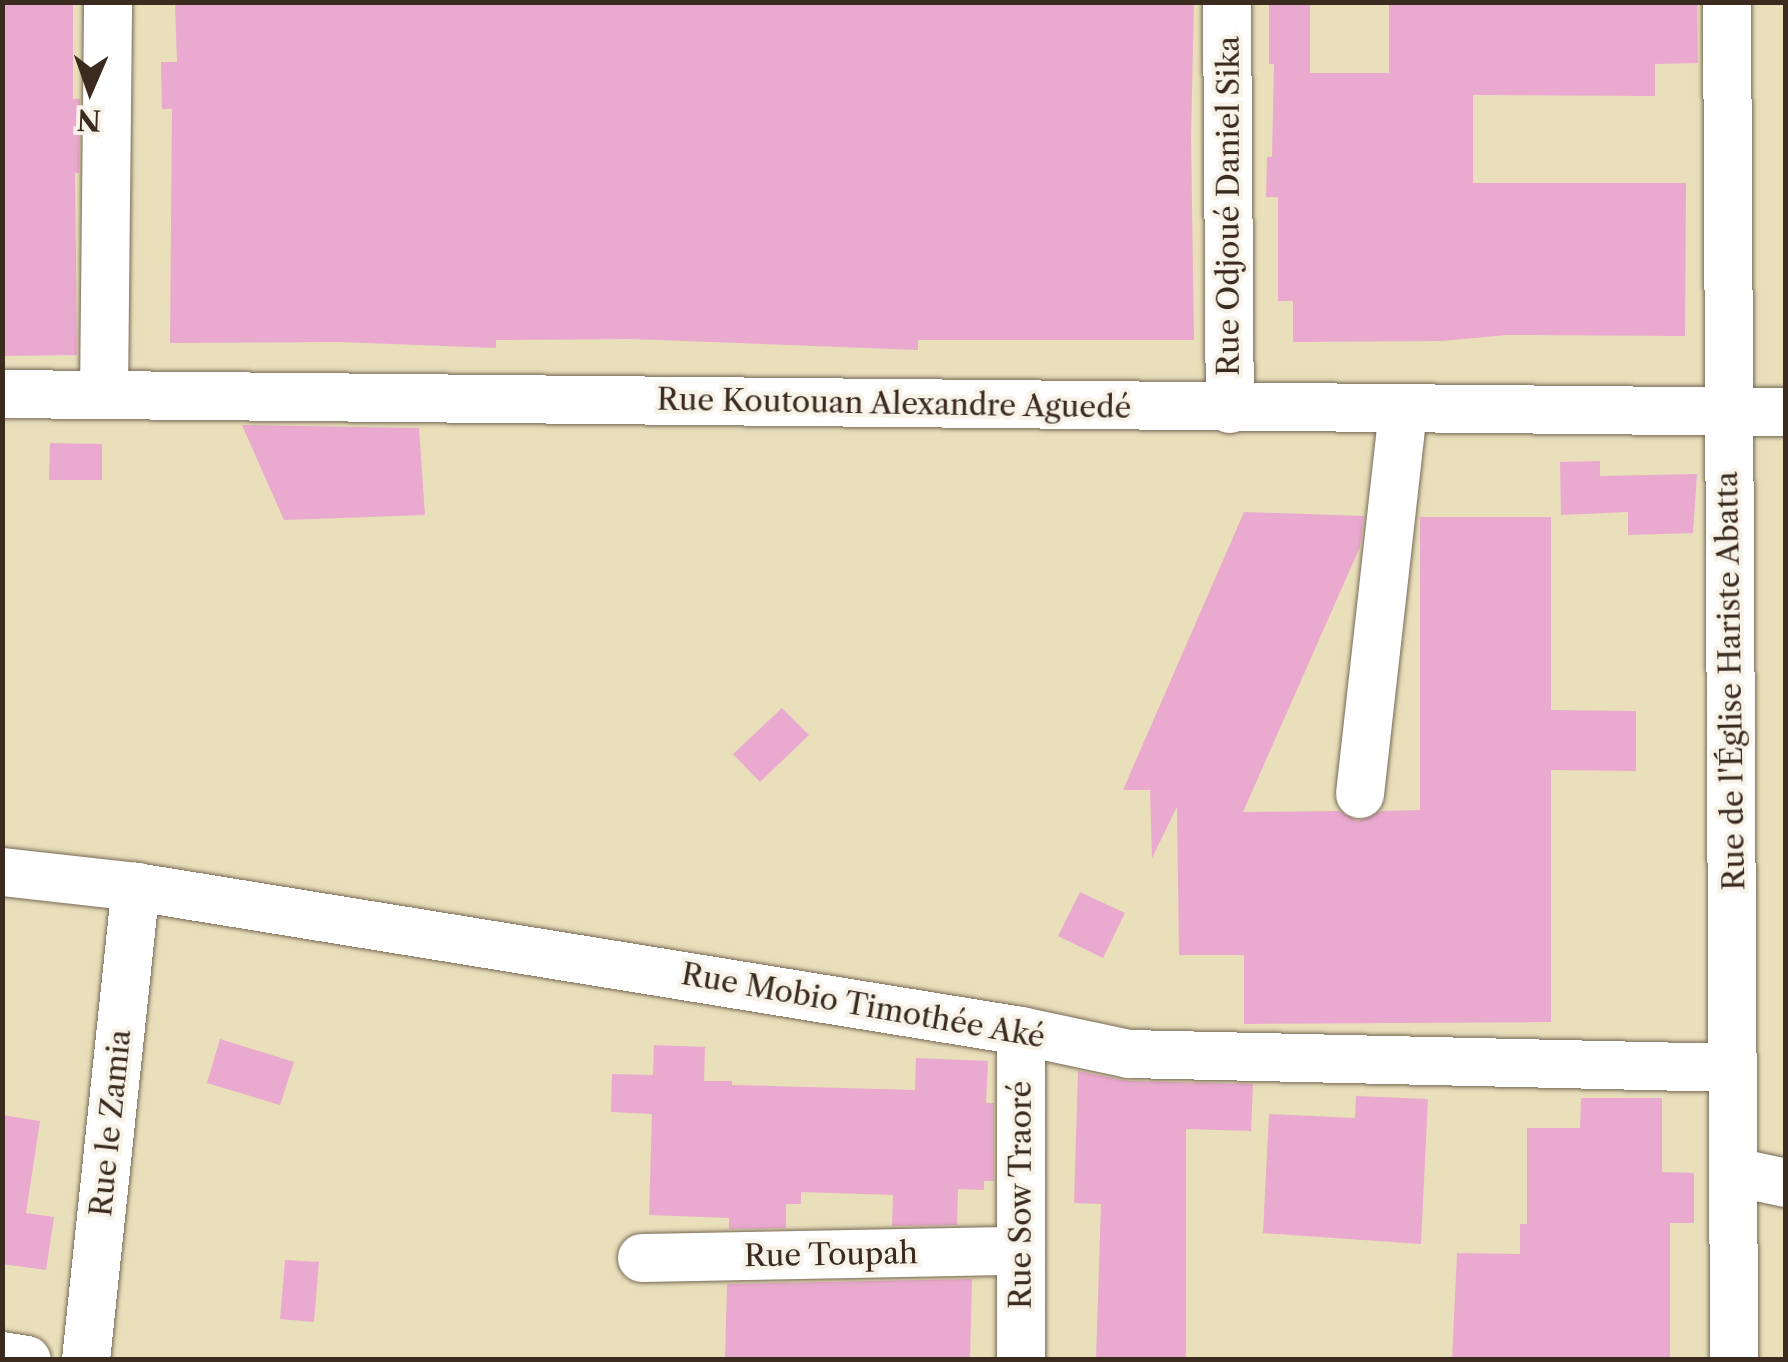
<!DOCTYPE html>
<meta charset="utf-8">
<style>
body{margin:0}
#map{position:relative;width:1788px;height:1362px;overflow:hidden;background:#e9dfbb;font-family:"Libre Caslon Text",serif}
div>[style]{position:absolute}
.building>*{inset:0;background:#eaa9ce}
.roads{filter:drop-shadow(0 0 2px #786955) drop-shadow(0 0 2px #786955)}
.minor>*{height:48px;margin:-24px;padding:0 24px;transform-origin:24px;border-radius:24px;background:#fff}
span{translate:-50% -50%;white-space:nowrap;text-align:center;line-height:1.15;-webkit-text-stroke:8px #f7f3e8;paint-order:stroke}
.street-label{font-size:30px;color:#3b2a1e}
.frame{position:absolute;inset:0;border:5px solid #3b2a1e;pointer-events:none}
.north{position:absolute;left:40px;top:40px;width:100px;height:100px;-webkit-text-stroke:8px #f7f3e8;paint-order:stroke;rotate:182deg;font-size:28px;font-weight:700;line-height:40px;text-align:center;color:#3b2a1e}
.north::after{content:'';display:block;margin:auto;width:35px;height:45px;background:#3b2a1e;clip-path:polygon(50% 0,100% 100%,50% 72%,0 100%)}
</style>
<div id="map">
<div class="building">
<div style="clip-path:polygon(2px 2px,73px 2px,73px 99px,80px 99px,79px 173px,75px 173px,77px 355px,2px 356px)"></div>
<div style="clip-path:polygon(1194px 2px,1191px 137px,1194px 340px,918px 340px,918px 350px,631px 339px,496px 340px,496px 348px,340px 342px,170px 343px,172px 109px,162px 109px,161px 62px,177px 62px,175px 4px)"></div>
<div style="clip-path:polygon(1269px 2px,1310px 2px,1310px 73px,1389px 73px,1389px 2px,1697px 2px,1698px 63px,1655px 64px,1655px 96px,1473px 95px,1473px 183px,1686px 183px,1685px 336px,1507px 335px,1442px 341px,1293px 342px,1293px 301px,1278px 301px,1278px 197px,1266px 197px,1267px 157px,1272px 157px,1274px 64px,1269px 64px)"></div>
<div style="clip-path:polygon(242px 425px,419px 428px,425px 515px,284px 520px)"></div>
<div style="clip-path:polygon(50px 443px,102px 444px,102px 480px,49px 480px)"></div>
<div style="clip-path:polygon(1600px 461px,1600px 476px,1697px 474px,1693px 533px,1628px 535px,1628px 512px,1561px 515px,1560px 462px)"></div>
<div style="clip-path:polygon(1244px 512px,1364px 516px,1360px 547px,1243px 812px,1339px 811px,1358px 821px,1382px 811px,1420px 810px,1420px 517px,1551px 517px,1551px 710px,1636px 711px,1636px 771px,1551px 770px,1551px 1022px,1244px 1024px,1244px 955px,1179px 955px,1177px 807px,1152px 858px,1150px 790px,1123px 790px)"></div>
<div style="clip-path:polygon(782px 708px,809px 735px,760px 782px,733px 754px)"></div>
<div style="clip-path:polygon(1080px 892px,1125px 913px,1103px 958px,1058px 936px)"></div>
<div style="clip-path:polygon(220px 1039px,294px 1062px,280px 1105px,207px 1083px)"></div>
<div style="clip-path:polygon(654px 1045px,705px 1047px,704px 1081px,732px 1081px,732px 1085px,915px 1090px,916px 1058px,988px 1061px,986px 1103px,994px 1103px,994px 1181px,984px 1181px,984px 1190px,958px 1189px,957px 1225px,892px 1226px,893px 1195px,801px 1192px,801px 1204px,786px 1204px,786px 1228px,729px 1229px,729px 1218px,649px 1215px,652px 1114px,611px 1112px,612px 1074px,653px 1075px)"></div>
<div style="clip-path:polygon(1078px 1071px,1128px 1081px,1253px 1084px,1251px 1131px,1186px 1129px,1186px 1360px,1096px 1360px,1101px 1204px,1074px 1203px)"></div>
<div style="clip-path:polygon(1356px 1096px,1428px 1099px,1421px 1244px,1263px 1233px,1269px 1114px,1355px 1118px)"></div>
<div style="clip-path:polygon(1581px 1098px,1662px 1098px,1662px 1172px,1694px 1173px,1694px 1223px,1670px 1223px,1670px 1360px,1452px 1360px,1457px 1253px,1520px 1254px,1520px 1224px,1527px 1224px,1527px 1128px,1580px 1128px)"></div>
<div style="clip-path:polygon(2px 1115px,40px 1121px,26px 1213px,54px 1217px,46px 1270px,2px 1264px)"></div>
<div style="clip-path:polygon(285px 1260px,319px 1262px,314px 1322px,280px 1319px)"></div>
<div style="clip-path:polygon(972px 1279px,970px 1360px,725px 1360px,727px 1284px)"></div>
</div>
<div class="roads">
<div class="minor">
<div style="left:1227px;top:2px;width:407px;rotate:89.6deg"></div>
<div style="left:1727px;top:2px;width:1358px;rotate:89.7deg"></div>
<div style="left:2px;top:394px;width:1784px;rotate:0.58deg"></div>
<div style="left:104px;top:394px;width:392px;rotate:-89.4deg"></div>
<div style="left:1360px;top:794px;width:385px;rotate:-83.6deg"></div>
<div style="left:2px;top:872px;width:135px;rotate:6.4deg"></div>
<div style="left:136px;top:887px;width:897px;rotate:9.24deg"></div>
<div style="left:1021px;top:1031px;width:110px;rotate:12deg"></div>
<div style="left:1129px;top:1054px;width:601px;rotate:1.33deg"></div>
<div style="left:1735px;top:1172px;width:52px;rotate:12.2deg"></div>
<div style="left:642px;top:1258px;width:379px;rotate:-1.1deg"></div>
<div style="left:2px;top:1356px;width:25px;rotate:9deg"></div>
<div style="left:86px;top:1360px;width:476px;rotate:-84deg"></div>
<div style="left:1021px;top:1360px;width:329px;rotate:-90deg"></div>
</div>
</div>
<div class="street-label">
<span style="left:1229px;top:206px;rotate:-90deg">Rue Odjoué Daniel Sika</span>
<span style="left:894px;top:404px;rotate:1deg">Rue Koutouan Alexandre Aguedé</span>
<span style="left:1731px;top:681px;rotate:-91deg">Rue de l'Église Hariste Abatta</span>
<span style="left:863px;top:1006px;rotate:10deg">Rue Mobio Timothée Aké</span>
<span style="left:111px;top:1123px;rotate:-84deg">Rue le Zamia</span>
<span style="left:1021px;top:1195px;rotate:-90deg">Rue Sow Traoré</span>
<span style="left:831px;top:1255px;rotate:-1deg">Rue Toupah</span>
</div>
<div class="frame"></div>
<div class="north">N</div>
</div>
